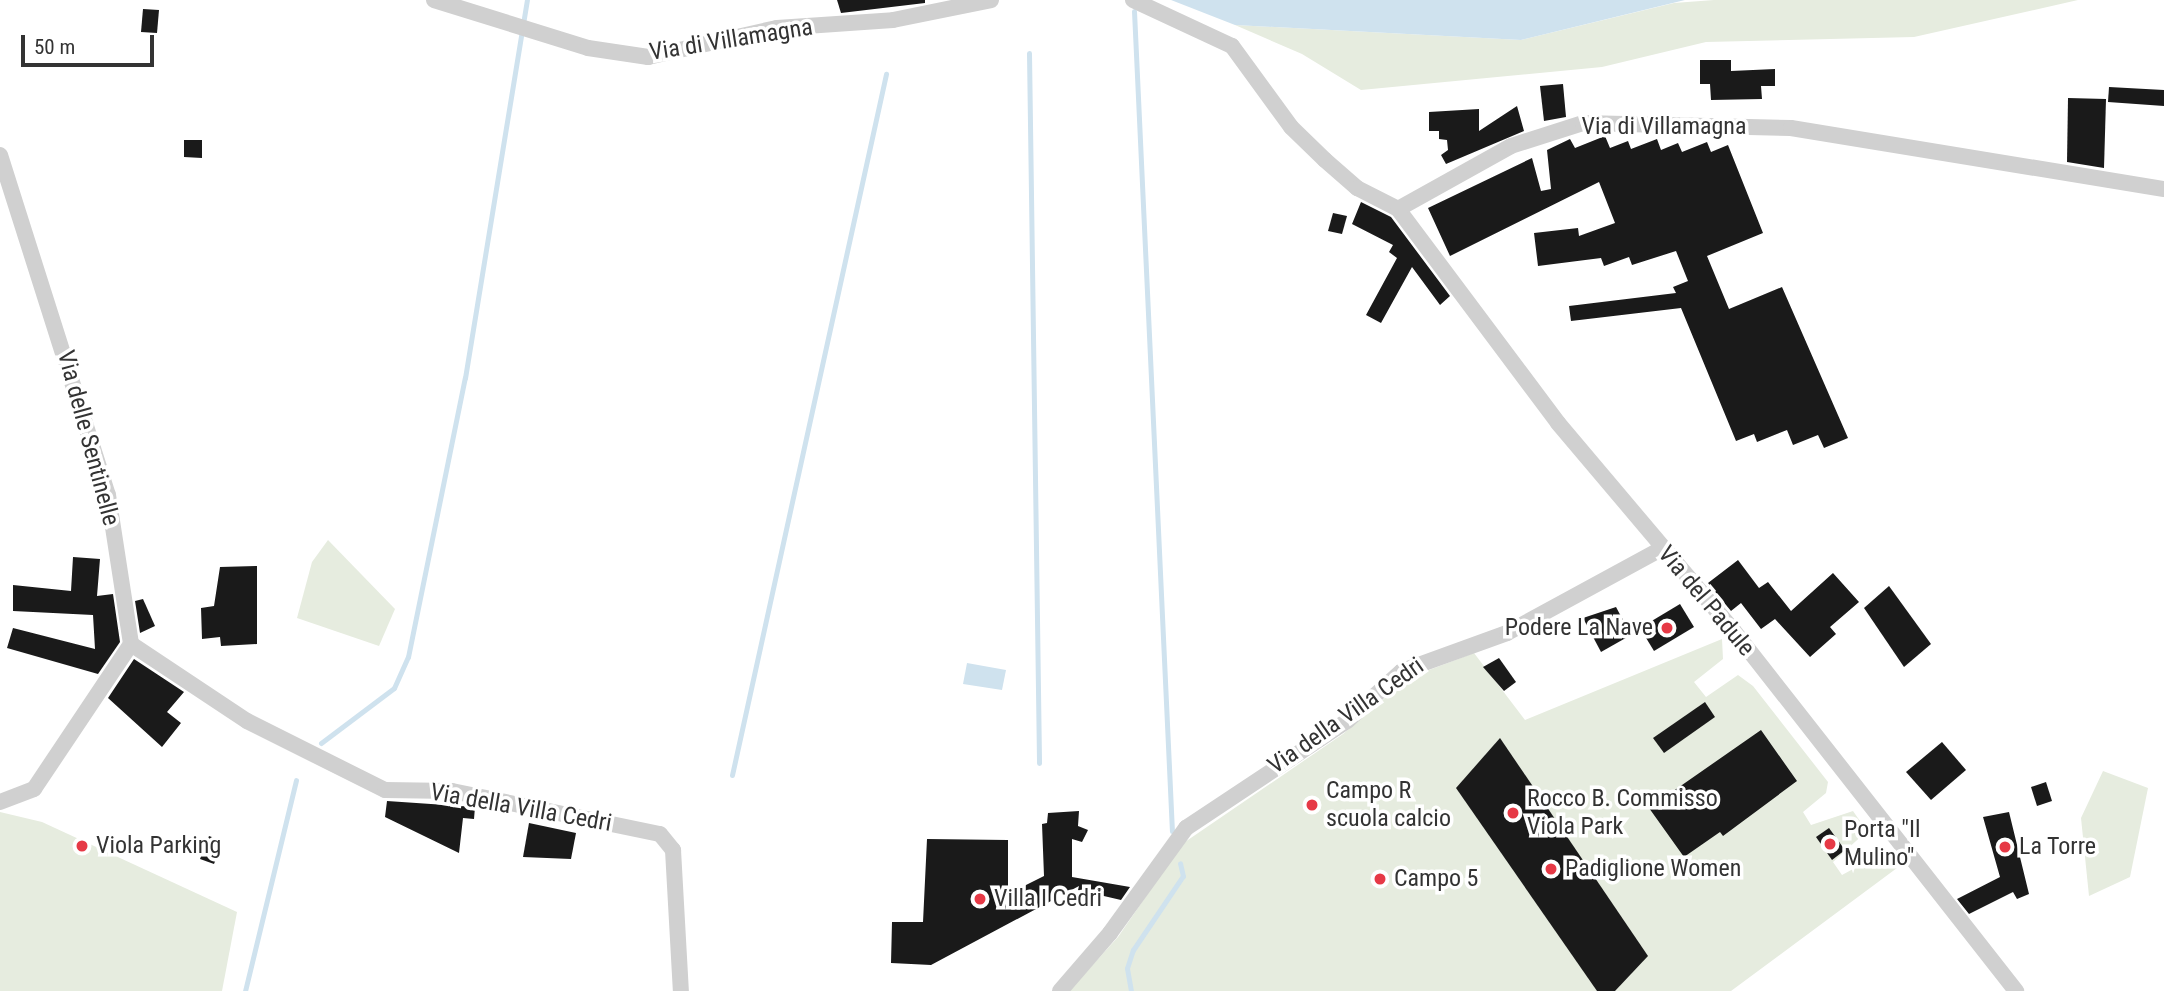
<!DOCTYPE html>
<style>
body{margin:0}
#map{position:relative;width:2164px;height:991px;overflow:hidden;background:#fff;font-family:"Roboto Condensed",sans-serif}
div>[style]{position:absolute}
.green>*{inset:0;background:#e6ecdf}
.water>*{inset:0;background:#cfe2ee}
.stream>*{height:5px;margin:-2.5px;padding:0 2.5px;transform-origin:2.5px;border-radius:2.5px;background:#cfe2ee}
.building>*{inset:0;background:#1a1a1a}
.street>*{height:16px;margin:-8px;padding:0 8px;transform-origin:8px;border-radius:8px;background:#d0d0d0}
.dots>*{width:19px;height:19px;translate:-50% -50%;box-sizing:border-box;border:4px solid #fff;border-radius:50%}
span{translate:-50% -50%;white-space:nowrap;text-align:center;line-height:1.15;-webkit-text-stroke:7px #fff;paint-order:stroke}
.street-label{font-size:24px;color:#333}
.poi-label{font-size:24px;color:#333}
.right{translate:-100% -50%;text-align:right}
.left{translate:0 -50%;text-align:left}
.scale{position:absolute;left:21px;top:35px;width:133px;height:32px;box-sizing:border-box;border:4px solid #333;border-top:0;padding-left:9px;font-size:21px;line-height:24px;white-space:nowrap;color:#333;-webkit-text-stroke:5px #fff;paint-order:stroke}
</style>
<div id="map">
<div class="green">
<div style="clip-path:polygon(1714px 0,2078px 0,1914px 37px,1706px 42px,1602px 67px,1361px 90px,1302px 54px,1235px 25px,1521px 40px,1674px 3px)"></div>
<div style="clip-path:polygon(328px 540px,395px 609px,379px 646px,297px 618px,312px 562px)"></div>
<div style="clip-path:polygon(1722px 639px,1723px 659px,1694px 682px,1706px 697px,1738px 675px,1753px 686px,1828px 782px,1826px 793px,1803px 812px,1811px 825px,1853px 811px,1867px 831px,1833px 862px,1842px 875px,1877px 856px,1885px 856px,1897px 868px,1731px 991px,1069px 991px,1118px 937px,1182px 844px,1343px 734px,1408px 678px,1474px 653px,1525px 720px)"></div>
<div style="clip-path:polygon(2103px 771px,2148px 788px,2130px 877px,2089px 896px,2081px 818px)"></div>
<div style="clip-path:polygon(0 812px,42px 822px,237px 912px,222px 991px,0 991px)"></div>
</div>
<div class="water">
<div style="clip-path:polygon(1171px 0,1685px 0,1521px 40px,1235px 25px)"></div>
<div style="clip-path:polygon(967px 663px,1006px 670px,1002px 690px,963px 684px)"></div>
</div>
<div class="stream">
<div style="left:1134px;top:11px;width:821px;rotate:87.35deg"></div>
<div style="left:1029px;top:53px;width:710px;rotate:89.19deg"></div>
<div style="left:321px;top:743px;width:91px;rotate:-37deg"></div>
<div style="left:394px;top:688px;width:34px;rotate:-66deg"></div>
<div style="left:408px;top:657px;width:285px;rotate:-78.5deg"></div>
<div style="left:465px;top:378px;width:383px;rotate:-80.7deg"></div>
<div style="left:732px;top:775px;width:718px;rotate:-77.61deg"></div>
<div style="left:245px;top:991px;width:217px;rotate:-76.4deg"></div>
<div style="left:1131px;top:991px;width:23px;rotate:-100deg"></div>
<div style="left:1127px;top:968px;width:19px;rotate:-72deg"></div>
<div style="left:1133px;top:950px;width:89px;rotate:-56deg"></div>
<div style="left:1183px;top:876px;width:13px;rotate:-103deg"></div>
</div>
<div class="building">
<div style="clip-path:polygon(837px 0,925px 0,925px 3px,841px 13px)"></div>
<div style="clip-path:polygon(143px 9px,159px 10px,157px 33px,141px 32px)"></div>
<div style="clip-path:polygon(1700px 60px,1731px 60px,1731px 71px,1775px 69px,1775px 86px,1761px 86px,1762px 99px,1711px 100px,1710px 84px,1700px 84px)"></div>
<div style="clip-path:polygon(1563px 84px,1566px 117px,1544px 121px,1540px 86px)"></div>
<div style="clip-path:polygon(2109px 87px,2164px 90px,2164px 106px,2108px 102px)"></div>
<div style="clip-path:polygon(2068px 98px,2106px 99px,2104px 168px,2067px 162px)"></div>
<div style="clip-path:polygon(1517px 106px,1524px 131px,1446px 164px,1441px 155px,1448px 150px,1447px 140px,1439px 139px,1439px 131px,1429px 131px,1429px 112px,1479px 109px,1479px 131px)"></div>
<div style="clip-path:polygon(1605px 136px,1610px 148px,1628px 141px,1631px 149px,1657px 139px,1661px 150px,1678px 143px,1682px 152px,1707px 142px,1711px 152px,1728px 145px,1763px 233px,1707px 256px,1729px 309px,1782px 287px,1848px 438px,1824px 448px,1818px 435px,1793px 445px,1787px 430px,1757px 442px,1754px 434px,1736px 441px,1681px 308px,1571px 321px,1569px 306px,1676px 293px,1673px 287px,1688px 281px,1676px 251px,1632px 265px,1629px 257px,1604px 266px,1601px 258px,1538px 266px,1534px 233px,1578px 228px,1579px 236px,1615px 223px,1599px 182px,1450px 256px,1428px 208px,1532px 158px,1541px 191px,1551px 189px,1547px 150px,1570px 139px,1575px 148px)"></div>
<div style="clip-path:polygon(184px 140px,202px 140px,202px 158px,184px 157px)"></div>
<div style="clip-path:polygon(1361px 202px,1391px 217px,1450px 296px,1440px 305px,1412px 267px,1381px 323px,1366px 315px,1397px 258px,1389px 252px,1393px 245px,1352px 224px)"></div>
<div style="clip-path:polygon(1333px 213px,1347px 216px,1342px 234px,1328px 231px)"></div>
<div style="clip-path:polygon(73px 557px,100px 559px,97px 596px,113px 594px,120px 642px,98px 674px,7px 648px,13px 628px,95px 649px,93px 615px,13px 611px,13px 585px,71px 591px)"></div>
<div style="clip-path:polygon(1738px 560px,1759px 588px,1768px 582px,1791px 611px,1833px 573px,1859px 602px,1830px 627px,1836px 634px,1810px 657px,1775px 619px,1761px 629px,1741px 603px,1731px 611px,1708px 583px)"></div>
<div style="clip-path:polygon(257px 566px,257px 644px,221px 646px,220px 637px,202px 639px,201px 608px,214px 606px,220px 567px)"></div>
<div style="clip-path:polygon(1889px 586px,1931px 644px,1904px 667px,1864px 608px)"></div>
<div style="clip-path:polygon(143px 599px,155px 626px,140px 633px,135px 601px)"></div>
<div style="clip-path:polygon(1680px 604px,1694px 627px,1654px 651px,1640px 628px)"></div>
<div style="clip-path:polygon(1616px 607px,1631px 635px,1601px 652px,1583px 618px)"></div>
<div style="clip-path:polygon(1499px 658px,1516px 682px,1504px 691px,1483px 667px)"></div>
<div style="clip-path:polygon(134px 659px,184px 692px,167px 712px,181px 723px,162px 747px,108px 698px)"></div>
<div style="clip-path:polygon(1705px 702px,1715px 717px,1664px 753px,1653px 738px)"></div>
<div style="clip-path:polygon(1761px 730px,1797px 781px,1723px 836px,1720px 832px,1684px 857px,1649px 808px)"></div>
<div style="clip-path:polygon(1500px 738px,1648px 956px,1615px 991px,1597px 991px,1456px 788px)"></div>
<div style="clip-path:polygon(1942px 742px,1966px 770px,1931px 800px,1906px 772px)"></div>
<div style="clip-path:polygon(2046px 782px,2052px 801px,2037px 806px,2031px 787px)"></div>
<div style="clip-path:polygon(387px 801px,475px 807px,474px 819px,463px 818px,459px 853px,385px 817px)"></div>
<div style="clip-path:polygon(1079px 811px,1078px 826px,1088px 830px,1082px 842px,1072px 839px,1072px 877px,1130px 887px,1121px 900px,1078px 890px,1079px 886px,931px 965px,891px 963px,892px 922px,923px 922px,927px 839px,1008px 840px,1008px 894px,1044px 876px,1042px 824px,1047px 823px,1048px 813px)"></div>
<div style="clip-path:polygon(2009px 812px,2029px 894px,2017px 899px,2013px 892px,1969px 914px,1957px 899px,2000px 877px,1983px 817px)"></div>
<div style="clip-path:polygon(529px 823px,576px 833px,571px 859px,523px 857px)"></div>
<div style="clip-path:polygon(1829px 828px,1845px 850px,1832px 860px,1816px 837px)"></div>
<div style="clip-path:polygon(209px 836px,223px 841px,214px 864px,200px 859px)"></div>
</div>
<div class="street">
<div style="left:434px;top:0;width:161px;rotate:17.3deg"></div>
<div style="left:588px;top:48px;width:61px;rotate:8.5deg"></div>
<div style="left:648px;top:57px;width:132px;rotate:-12.7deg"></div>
<div style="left:777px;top:28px;width:116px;rotate:-3.9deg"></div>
<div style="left:893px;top:20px;width:100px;rotate:-11.5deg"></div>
<div style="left:1133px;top:0;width:109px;rotate:24.9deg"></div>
<div style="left:1232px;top:46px;width:100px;rotate:53.9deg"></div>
<div style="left:1291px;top:127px;width:47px;rotate:44.1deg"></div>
<div style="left:1325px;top:160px;width:43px;rotate:41.2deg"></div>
<div style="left:1357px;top:188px;width:46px;rotate:27.1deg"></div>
<div style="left:1398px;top:209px;width:267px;rotate:53.2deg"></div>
<div style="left:1558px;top:423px;width:271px;rotate:49.8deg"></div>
<div style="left:1733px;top:630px;width:459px;rotate:51.9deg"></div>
<div style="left:0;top:155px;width:357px;rotate:72.4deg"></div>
<div style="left:108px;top:495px;width:151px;rotate:81.2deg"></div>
<div style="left:131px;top:644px;width:174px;rotate:123.8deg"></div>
<div style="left:34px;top:789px;width:36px;rotate:159deg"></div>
<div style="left:1398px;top:209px;width:129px;rotate:-29.1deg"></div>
<div style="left:1511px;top:146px;width:76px;rotate:-17.7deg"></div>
<div style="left:1583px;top:123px;width:208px;rotate:1.4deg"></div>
<div style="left:1791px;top:128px;width:378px;rotate:9.3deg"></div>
<div style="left:131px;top:644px;width:139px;rotate:33.6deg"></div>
<div style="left:247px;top:721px;width:154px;rotate:26.6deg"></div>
<div style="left:385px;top:790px;width:67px;rotate:0.9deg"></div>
<div style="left:452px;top:791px;width:212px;rotate:11.7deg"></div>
<div style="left:660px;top:834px;width:21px;rotate:51deg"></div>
<div style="left:673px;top:850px;width:141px;rotate:86.8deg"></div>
<div style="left:1060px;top:991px;width:77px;rotate:-49.2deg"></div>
<div style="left:1110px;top:933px;width:130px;rotate:-54.1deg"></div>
<div style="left:1186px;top:828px;width:193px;rotate:-33.6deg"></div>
<div style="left:1347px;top:721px;width:74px;rotate:-42.3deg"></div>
<div style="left:1402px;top:671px;width:112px;rotate:-19.9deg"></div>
<div style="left:1507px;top:633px;width:175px;rotate:-28.6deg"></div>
</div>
<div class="dots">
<div style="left:1667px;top:628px;background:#e63946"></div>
<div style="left:1312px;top:805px;background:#e63946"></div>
<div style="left:1513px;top:813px;background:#e63946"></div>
<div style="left:1830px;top:844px;background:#e63946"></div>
<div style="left:82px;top:846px;background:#e63946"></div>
<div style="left:2005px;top:847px;background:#e63946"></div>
<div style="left:1551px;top:869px;background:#e63946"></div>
<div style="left:1380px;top:879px;background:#e63946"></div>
<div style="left:980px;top:899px;background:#e63946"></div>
</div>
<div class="street-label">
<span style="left:731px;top:40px;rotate:-9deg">Via di Villamagna</span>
<span style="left:1664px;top:127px">Via di Villamagna</span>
<span style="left:88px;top:438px;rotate:75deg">Via delle Sentinelle</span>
<span style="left:1706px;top:601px;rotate:50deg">Via del Padule</span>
<span style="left:1346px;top:716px;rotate:-35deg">Via della Villa Cedri</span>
<span style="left:521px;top:808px;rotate:10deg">Via della Villa Cedri</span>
</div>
<div class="poi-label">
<span class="right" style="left:1653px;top:628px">Podere La Nave</span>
<span class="left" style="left:1326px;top:805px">Campo R<br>scuola calcio</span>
<span class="left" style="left:1527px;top:813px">Rocco B. Commisso<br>Viola Park</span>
<span class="left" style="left:1844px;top:844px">Porta "Il<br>Mulino"</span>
<span class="left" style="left:96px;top:846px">Viola Parking</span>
<span class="left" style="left:2019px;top:847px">La Torre</span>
<span class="left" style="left:1565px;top:869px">Padiglione Women</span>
<span class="left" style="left:1394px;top:879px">Campo 5</span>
<span class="left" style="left:994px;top:899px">Villa I Cedri</span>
</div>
<div class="scale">50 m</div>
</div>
